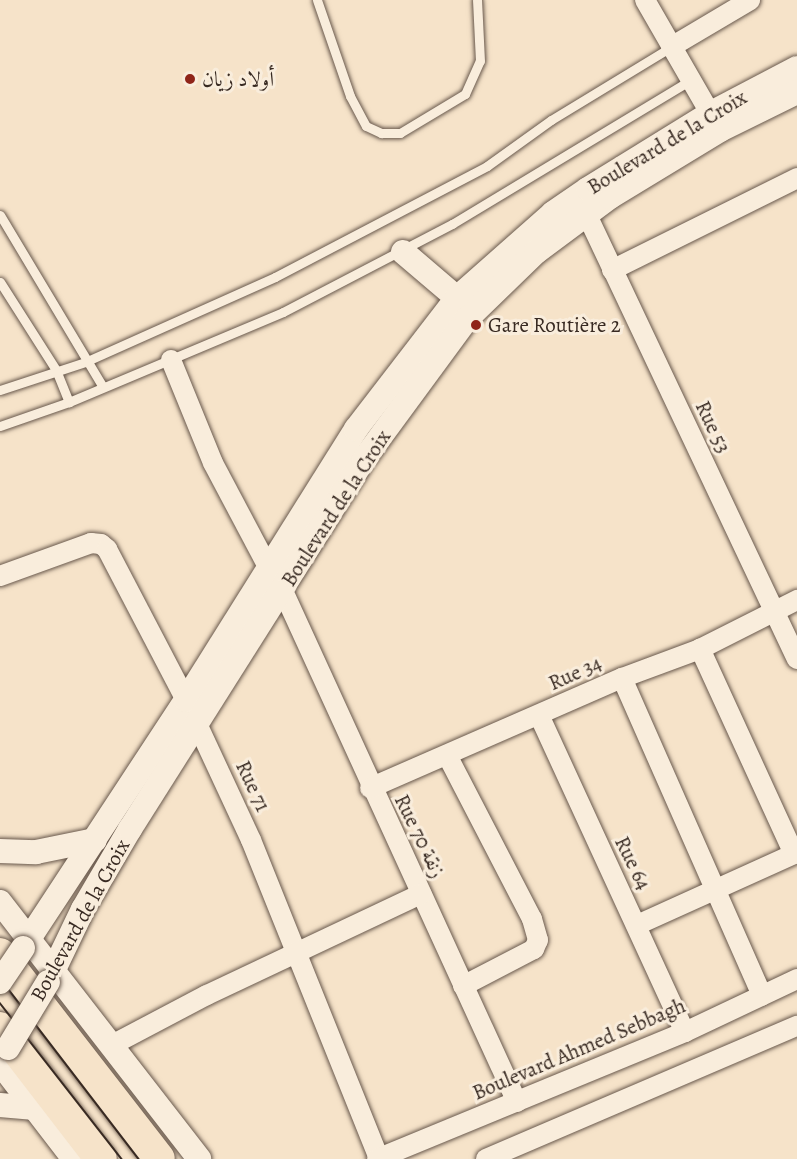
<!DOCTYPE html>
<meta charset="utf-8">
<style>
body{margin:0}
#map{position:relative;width:797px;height:1159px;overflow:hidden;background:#f6e3c9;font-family:Alegreya,Amiri,serif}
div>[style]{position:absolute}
.roads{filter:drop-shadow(0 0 2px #68584c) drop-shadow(0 0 2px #68584c)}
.service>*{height:9px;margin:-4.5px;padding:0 4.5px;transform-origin:4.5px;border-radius:4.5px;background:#f9eddc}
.minor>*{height:20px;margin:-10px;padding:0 10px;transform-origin:10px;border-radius:10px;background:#f9eddc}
.tertiary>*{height:24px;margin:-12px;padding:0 12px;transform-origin:12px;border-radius:12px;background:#f9eddc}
.trunk>*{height:32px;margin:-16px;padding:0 16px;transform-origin:16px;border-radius:16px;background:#f6e3c9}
.tram>*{height:1.5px;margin:-0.75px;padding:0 0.75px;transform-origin:0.75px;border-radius:0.75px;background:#382a22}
.bridges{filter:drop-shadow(0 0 2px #68584c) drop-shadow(0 0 2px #68584c)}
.tertiary-bridge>*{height:24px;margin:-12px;padding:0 12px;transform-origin:12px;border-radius:12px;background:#f9eddc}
.dots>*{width:16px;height:16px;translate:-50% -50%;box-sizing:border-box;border:3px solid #f9eddc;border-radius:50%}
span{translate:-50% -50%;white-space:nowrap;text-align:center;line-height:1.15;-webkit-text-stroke:6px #f9eddc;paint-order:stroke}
.poi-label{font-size:21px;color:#382a22}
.left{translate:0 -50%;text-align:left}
.street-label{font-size:21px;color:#382a22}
</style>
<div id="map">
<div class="roads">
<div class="service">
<div style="left:317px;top:0;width:102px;rotate:71deg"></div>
<div style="left:350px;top:96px;width:34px;rotate:62deg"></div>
<div style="left:366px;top:126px;width:17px;rotate:25deg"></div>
<div style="left:381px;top:133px;width:19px"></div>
<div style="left:400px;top:133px;width:76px;rotate:-31deg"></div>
<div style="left:465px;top:94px;width:36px;rotate:-66deg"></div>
<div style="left:480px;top:61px;width:61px;rotate:-92.8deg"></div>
<div style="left:0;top:215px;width:200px;rotate:59.1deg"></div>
<div style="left:0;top:282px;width:104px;rotate:57.5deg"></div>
<div style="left:56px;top:370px;width:35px;rotate:68deg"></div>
<div style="left:0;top:390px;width:89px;rotate:-18.2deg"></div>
<div style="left:85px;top:362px;width:208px;rotate:-24.1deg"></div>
<div style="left:275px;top:277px;width:239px;rotate:-27.6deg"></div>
<div style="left:487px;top:166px;width:79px;rotate:-35.7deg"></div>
<div style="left:551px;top:120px;width:140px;rotate:-31.3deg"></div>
<div style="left:0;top:426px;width:73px;rotate:-19.2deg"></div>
<div style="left:69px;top:402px;width:232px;rotate:-22.8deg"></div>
<div style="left:283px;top:312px;width:191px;rotate:-27.5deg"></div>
<div style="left:452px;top:224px;width:279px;rotate:-31.1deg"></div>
</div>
<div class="minor">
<div style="left:645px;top:0;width:144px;rotate:60.1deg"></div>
<div style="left:671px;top:47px;width:92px;rotate:-30.7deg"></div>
<div style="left:587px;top:215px;width:491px;rotate:64.7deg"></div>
<div style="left:612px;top:270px;width:207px;rotate:-26.4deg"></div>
<div style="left:171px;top:360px;width:111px;rotate:67.8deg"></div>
<div style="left:213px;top:463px;width:118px;rotate:62.1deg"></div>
<div style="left:0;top:576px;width:97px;rotate:-19.9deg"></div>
<div style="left:91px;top:543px;width:10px;rotate:6deg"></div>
<div style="left:101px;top:544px;width:8px;rotate:40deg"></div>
<div style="left:107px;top:549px;width:170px;rotate:62.4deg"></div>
<div style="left:186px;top:700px;width:154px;rotate:65.1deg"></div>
<div style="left:251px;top:840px;width:344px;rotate:68.1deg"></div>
<div style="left:283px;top:591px;width:562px;rotate:65.4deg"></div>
<div style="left:622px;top:678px;width:347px;rotate:66.2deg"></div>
<div style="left:539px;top:715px;width:349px;rotate:65.3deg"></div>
<div style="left:447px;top:755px;width:185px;rotate:62.6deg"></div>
<div style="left:532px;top:919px;width:22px;rotate:74deg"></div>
<div style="left:538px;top:940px;width:10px;rotate:114deg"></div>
<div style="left:534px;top:949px;width:80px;rotate:152.5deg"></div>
<div style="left:370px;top:788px;width:275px;rotate:-23.6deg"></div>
<div style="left:622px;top:678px;width:83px;rotate:-20.4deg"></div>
<div style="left:700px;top:649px;width:109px;rotate:-26.8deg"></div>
<div style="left:637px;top:925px;width:172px;rotate:-24.3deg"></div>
<div style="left:794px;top:854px;width:226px;rotate:-114.6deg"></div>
<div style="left:112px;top:1045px;width:107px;rotate:-27.8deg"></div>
<div style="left:207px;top:995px;width:237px;rotate:-25.3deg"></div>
<div style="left:377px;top:1159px;width:333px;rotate:-22.4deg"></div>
<div style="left:685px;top:1032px;width:124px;rotate:-25.3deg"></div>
<div style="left:486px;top:1159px;width:338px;rotate:-23.2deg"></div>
</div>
<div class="tertiary">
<div style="left:403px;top:252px;width:71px;rotate:40.4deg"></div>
<div style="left:0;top:851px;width:36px;rotate:2deg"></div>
<div style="left:36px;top:852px;width:60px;rotate:-11.5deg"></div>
<div style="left:0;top:902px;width:325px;rotate:52.2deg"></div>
<div style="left:23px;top:948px;width:297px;rotate:-56.7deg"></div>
<div style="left:186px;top:700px;width:320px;rotate:-57.9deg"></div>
<div style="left:356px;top:429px;width:165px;rotate:-52.4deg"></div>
<div style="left:457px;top:298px;width:128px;rotate:-41.5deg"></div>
<div style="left:553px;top:213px;width:42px;rotate:-34.4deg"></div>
<div style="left:588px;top:189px;width:145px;rotate:-31.7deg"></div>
<div style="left:711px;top:113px;width:97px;rotate:-27.6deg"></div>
<div style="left:48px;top:982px;width:81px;rotate:-64.4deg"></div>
<div style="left:83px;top:909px;width:93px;rotate:-59.6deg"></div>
<div style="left:130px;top:829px;width:438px;rotate:-57.7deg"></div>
<div style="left:364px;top:459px;width:174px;rotate:-53.7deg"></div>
<div style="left:467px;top:319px;width:96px;rotate:-44.2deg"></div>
<div style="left:536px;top:252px;width:92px;rotate:-36.6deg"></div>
<div style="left:610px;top:197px;width:129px;rotate:-31.3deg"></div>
<div style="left:720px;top:130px;width:86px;rotate:-26.3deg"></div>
<div style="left:0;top:1063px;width:121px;rotate:52.4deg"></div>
<div style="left:0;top:1105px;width:35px;rotate:5deg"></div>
</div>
<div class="trunk">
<div style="left:0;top:954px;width:259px;rotate:52.2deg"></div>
<div style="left:0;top:1028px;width:165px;rotate:52.4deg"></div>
</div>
</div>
<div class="tram">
<div style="left:0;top:978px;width:228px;rotate:52.5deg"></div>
<div style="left:0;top:1003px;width:198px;rotate:52deg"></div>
</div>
<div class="bridges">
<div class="tertiary-bridge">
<div style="left:0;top:982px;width:41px;rotate:-55.9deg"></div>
<div style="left:8px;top:1048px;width:77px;rotate:-58.8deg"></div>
</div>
</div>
<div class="dots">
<div style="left:190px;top:79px;background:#8f2418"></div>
<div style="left:476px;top:325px;background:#8f2418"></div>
</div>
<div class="poi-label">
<span class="left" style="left:202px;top:79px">أولاد زيان</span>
<span class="left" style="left:488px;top:325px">Gare Routière 2</span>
</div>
<div class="street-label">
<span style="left:667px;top:142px;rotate:-31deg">Boulevard de la Croix</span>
<span style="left:713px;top:427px;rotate:65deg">Rue 53</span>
<span style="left:336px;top:508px;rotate:-57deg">Boulevard de la Croix</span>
<span style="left:575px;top:673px;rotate:-24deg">Rue 34</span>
<span style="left:253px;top:786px;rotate:65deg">Rue 71</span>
<span style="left:420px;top:836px;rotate:64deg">Rue 70 زنقة</span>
<span style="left:633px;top:863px;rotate:64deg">Rue 64</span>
<span style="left:80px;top:920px;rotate:-61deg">Boulevard de la Croix</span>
<span style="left:579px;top:1049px;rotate:-23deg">Boulevard Ahmed Sebbagh</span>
</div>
</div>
